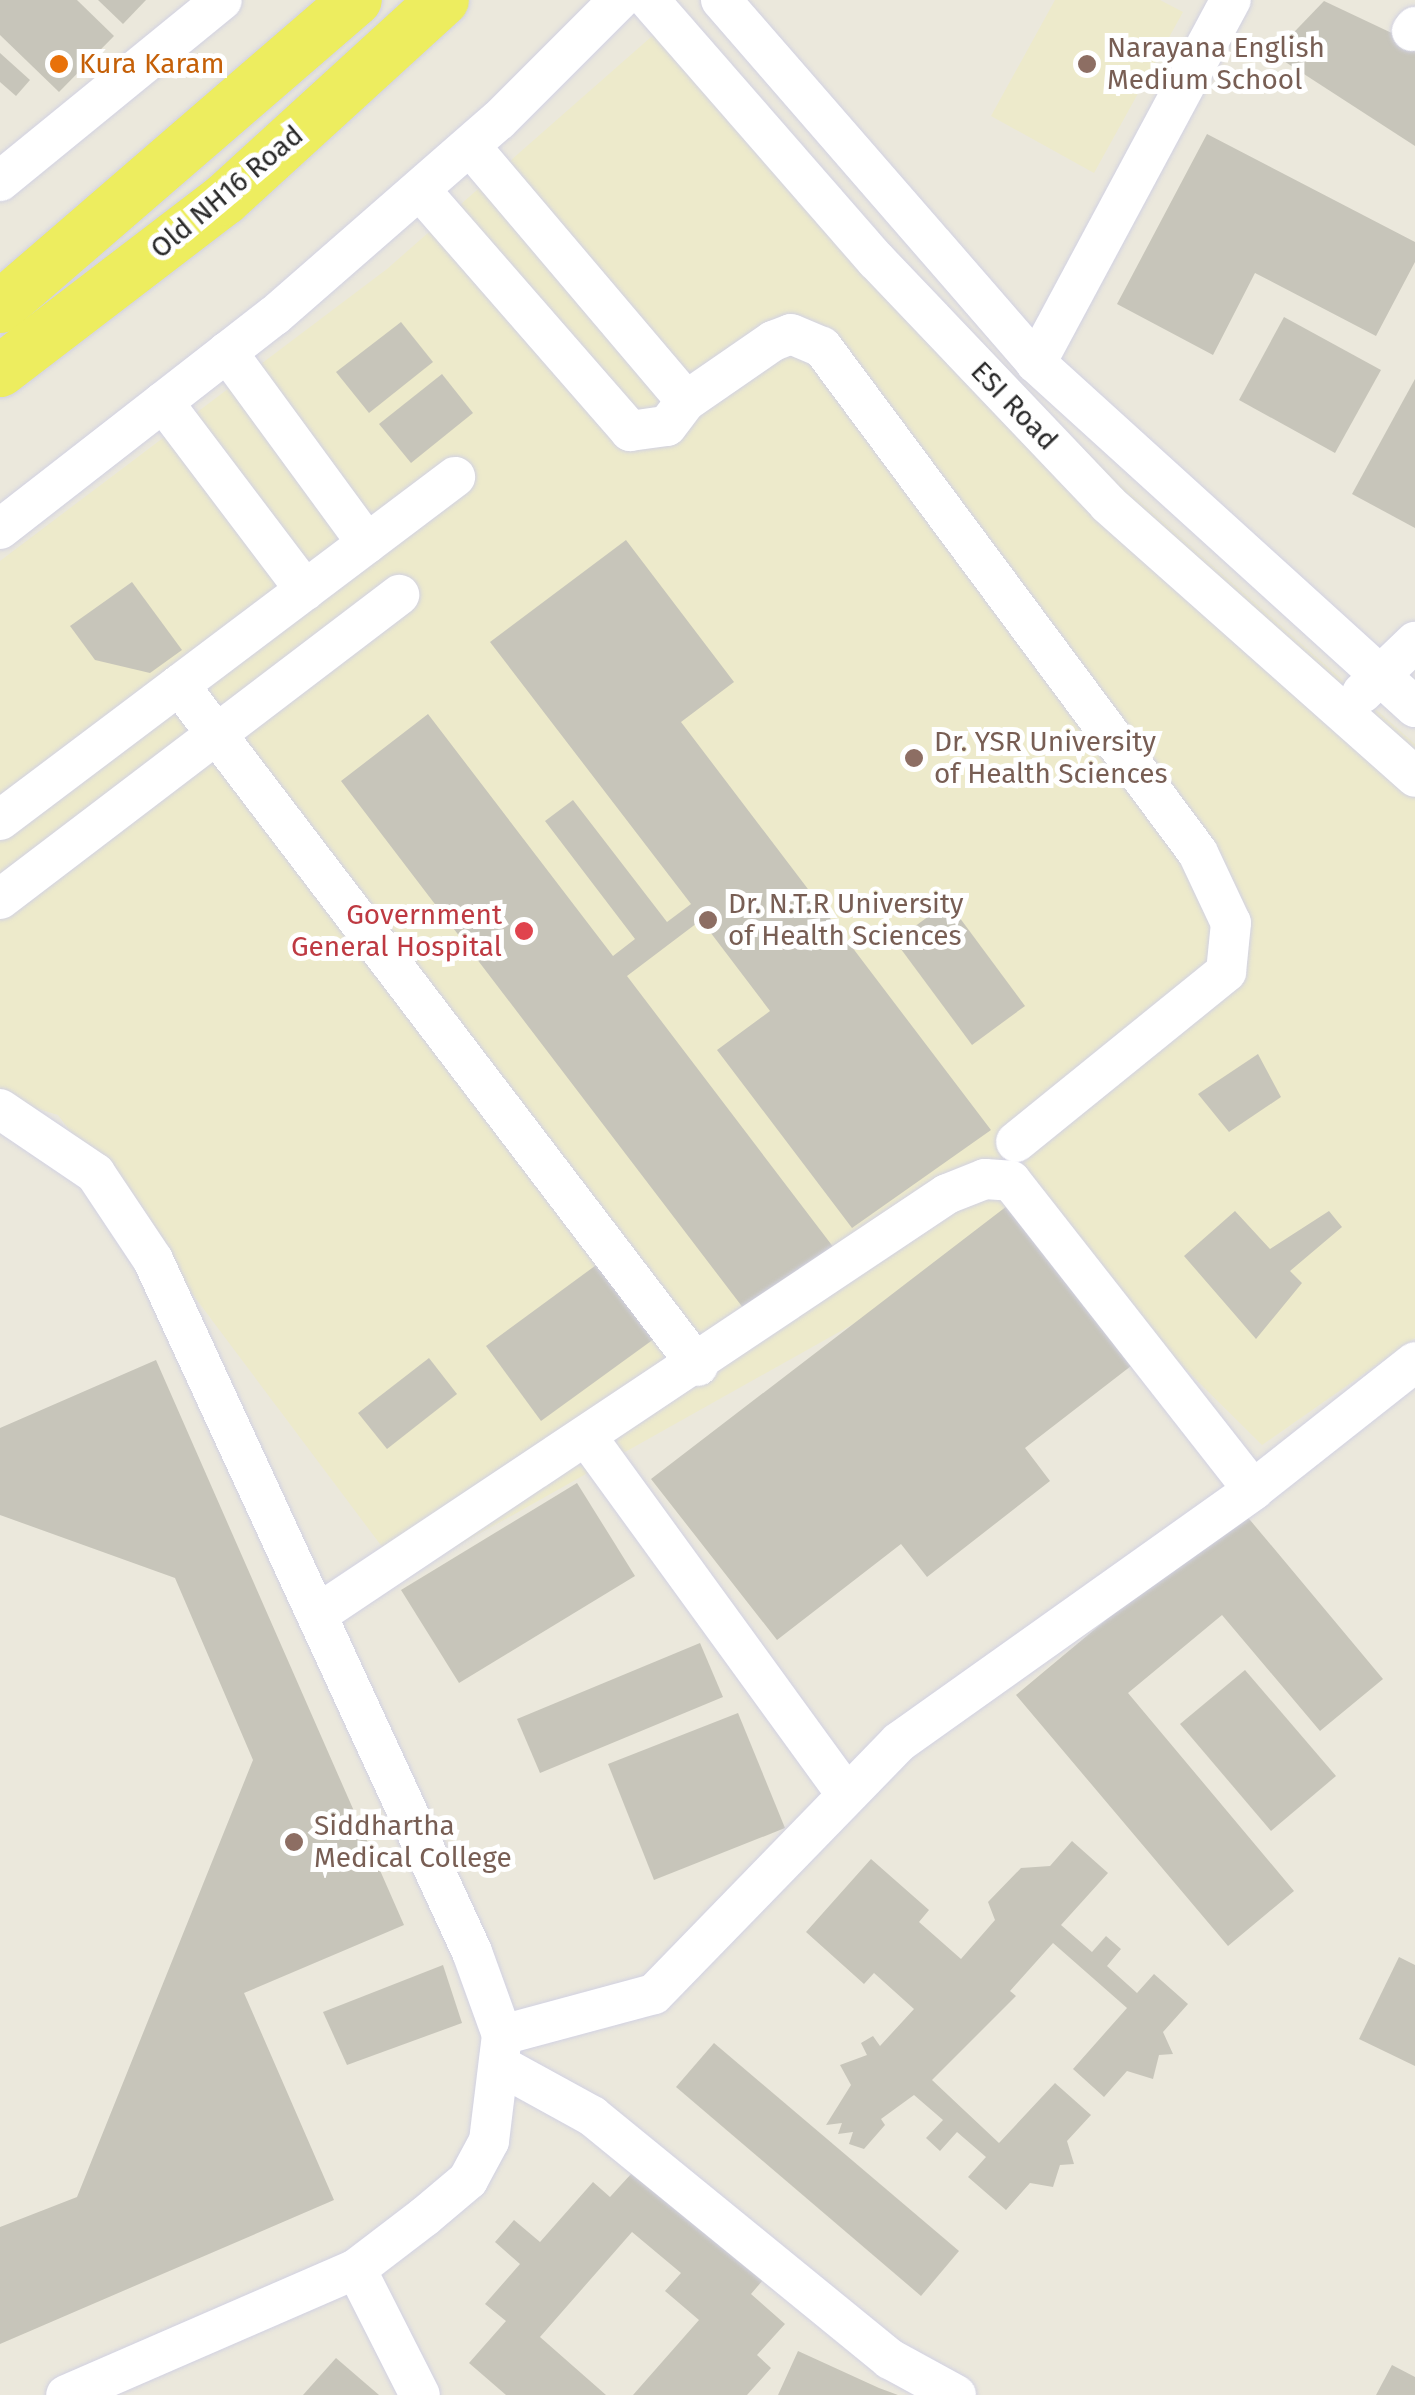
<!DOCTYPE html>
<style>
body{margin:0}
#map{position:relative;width:1415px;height:2395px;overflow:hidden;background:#ebe8dc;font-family:"Fira Sans",sans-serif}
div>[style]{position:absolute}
.education>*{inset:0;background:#edeacb}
.building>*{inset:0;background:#c7c5ba}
.roads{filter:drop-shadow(0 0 2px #d1d1e2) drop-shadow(0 0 2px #d1d1e2)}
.minor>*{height:40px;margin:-20px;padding:0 20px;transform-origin:20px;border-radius:20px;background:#fff}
.major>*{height:52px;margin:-26px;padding:0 26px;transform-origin:26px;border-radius:26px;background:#eded5f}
.dots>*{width:28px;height:28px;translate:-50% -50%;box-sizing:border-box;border:5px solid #fff;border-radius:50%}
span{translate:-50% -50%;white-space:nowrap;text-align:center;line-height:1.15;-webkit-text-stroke:10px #fff;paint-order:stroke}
.education-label{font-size:28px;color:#785e54}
.left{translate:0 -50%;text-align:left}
.food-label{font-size:28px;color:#c56008}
.street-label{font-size:28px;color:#292929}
.health-label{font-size:28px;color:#be3a42}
.right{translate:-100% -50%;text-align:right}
</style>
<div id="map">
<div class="education">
<div style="clip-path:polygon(1055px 0,1160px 0,1183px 12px,1094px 173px,991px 116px)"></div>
<div style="clip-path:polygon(659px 30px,1117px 481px,1415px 744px,1415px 1338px,1262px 1445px,1119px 1303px,905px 1295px,404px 1576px,58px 1115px,0 1097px,0 561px,387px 269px)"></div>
</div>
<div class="building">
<div style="clip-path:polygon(0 0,77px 0,114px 36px,59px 92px,0 35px)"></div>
<div style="clip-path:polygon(98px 0,146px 0,123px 24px)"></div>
<div style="clip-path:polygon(1324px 1px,1415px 44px,1415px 146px,1273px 54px)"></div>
<div style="clip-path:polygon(0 53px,30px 80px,16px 96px,0 82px)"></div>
<div style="clip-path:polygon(1207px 134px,1415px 242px,1415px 262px,1376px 336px,1255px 273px,1213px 355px,1117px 304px)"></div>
<div style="clip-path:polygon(1284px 317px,1381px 370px,1335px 453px,1239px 400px)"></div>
<div style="clip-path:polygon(401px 322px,433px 362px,369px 413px,336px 372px)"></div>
<div style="clip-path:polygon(442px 374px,473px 413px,411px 463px,379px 424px)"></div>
<div style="clip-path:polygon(1415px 379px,1415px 528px,1352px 494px)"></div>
<div style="clip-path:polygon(626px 540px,734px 682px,681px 722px,991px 1130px,852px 1228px,717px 1050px,770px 1011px,701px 920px,627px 976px,834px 1248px,747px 1313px,341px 781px,428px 714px,613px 956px,635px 939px,545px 821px,573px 800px,667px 922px,691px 904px,490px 642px)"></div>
<div style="clip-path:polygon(132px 582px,182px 650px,150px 673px,95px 660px,70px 626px)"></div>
<div style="clip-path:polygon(948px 902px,1025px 1006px,972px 1045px,895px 941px)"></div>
<div style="clip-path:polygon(1258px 1054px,1281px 1097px,1229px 1132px,1198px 1094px)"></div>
<div style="clip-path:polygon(1007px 1206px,1131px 1366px,1025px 1448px,1050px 1481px,927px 1577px,901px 1544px,777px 1640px,651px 1479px)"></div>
<div style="clip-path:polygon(1235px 1211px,1270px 1249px,1329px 1211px,1342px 1227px,1290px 1271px,1302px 1283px,1256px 1339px,1184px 1256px)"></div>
<div style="clip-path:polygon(603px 1260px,658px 1336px,541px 1421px,486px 1346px)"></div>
<div style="clip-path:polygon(429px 1358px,457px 1394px,387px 1449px,358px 1413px)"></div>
<div style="clip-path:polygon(156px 1360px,404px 1925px,244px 1993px,334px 2200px,0 2344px,0 2227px,77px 2197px,253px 1760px,175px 1578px,0 1515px,0 1428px)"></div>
<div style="clip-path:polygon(577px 1483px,635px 1576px,459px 1683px,401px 1590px)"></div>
<div style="clip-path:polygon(1240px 1508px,1383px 1679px,1320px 1731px,1222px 1615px,1128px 1693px,1294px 1891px,1228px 1946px,1016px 1695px)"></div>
<div style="clip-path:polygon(700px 1643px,723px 1697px,540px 1773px,517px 1719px)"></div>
<div style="clip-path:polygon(1245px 1670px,1336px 1776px,1271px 1831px,1180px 1724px)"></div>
<div style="clip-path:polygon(738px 1713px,785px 1828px,654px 1880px,608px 1764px)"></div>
<div style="clip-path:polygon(1072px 1841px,1108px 1873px,1061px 1925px,1092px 1952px,1106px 1936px,1121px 1949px,1107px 1966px,1137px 1993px,1154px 1974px,1188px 2004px,1163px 2032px,1173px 2054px,1159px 2055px,1153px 2079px,1127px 2071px,1104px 2097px,1073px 2069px,1127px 2008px,1053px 1943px,1010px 1991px,1016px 1996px,932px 2080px,999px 2143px,1055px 2083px,1091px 2115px,1067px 2141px,1074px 2164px,1060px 2165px,1053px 2187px,1030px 2183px,1006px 2210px,968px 2177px,986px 2157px,957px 2132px,940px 2151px,926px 2138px,943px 2120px,914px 2095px,881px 2119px,885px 2125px,864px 2149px,849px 2144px,853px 2132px,838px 2134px,842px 2123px,826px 2125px,851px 2085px,840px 2065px,867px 2055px,861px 2043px,873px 2036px,880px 2046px,914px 2009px,874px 1973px,864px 1984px,806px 1932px,871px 1859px,929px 1910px,919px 1922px,961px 1959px,995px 1920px,988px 1902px,1021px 1868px,1050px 1866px)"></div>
<div style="clip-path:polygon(1399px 1957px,1415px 1965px,1415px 2066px,1359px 2039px)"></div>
<div style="clip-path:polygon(443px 1965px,462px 2023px,347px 2065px,323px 2012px)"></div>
<div style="clip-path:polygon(714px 2043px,959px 2251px,921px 2296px,676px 2087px)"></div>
<div style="clip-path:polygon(642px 2162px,769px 2273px,751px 2294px,785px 2324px,757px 2355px,771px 2368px,747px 2395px,633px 2395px,699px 2320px,665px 2291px,681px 2273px,632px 2232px,540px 2337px,606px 2395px,506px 2395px,469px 2363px,506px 2321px,485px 2304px,520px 2264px,495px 2242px,514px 2220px,540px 2242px,593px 2182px,610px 2197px)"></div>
<div style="clip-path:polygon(798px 2351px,879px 2388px,898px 2395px,778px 2395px)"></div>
<div style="clip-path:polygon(336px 2358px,379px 2395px,303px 2395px)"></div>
<div style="clip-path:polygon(1392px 2365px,1415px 2377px,1415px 2395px,1376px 2395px)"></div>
</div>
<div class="roads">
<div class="minor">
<div style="left:649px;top:0;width:345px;rotate:48.9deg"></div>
<div style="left:876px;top:260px;width:337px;rotate:46.4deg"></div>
<div style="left:1108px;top:504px;width:411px;rotate:41.6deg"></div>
<div style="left:721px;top:0;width:481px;rotate:49deg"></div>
<div style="left:1036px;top:363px;width:512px;rotate:42.23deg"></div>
<div style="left:1412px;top:31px;width:5px;rotate:-53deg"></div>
<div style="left:470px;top:146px;width:334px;rotate:49.7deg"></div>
<div style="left:0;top:181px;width:286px;rotate:-39.2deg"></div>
<div style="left:420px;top:190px;width:320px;rotate:48.9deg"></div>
<div style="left:630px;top:431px;width:37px;rotate:-8deg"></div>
<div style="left:667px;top:426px;width:31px;rotate:-53deg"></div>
<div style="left:686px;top:401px;width:106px;rotate:-34.6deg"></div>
<div style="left:773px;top:341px;width:19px;rotate:-21deg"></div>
<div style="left:791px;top:334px;width:34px;rotate:23deg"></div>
<div style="left:822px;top:347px;width:630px;rotate:53.38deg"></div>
<div style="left:1198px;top:853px;width:77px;rotate:64.8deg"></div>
<div style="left:1231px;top:923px;width:49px;rotate:95.8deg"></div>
<div style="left:1226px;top:972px;width:270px;rotate:141deg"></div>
<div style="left:227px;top:352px;width:237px;rotate:53.8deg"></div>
<div style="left:1036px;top:363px;width:412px;rotate:-61.8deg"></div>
<div style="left:163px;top:402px;width:236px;rotate:52.9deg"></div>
<div style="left:0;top:529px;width:347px;rotate:-37.9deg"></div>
<div style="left:274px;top:316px;width:298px;rotate:-41.1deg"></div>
<div style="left:499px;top:120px;width:170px;rotate:-45deg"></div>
<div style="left:179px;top:685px;width:856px;rotate:52.69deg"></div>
<div style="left:1362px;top:693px;width:74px;rotate:-43.9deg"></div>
<div style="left:0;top:820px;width:570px;rotate:-37.01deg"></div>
<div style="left:0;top:899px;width:502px;rotate:-37.3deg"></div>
<div style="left:0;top:1109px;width:115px;rotate:34deg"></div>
<div style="left:95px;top:1173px;width:105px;rotate:56.3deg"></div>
<div style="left:153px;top:1260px;width:762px;rotate:65.25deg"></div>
<div style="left:472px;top:1952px;width:88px;rotate:70.1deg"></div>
<div style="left:502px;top:2035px;width:107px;rotate:97deg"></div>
<div style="left:489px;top:2141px;width:44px;rotate:118.3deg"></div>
<div style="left:468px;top:2180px;width:57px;rotate:139.9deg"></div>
<div style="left:424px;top:2217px;width:86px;rotate:142.6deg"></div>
<div style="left:356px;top:2269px;width:316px;rotate:156.5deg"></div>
<div style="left:589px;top:1440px;width:435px;rotate:54deg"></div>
<div style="left:318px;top:1614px;width:756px;rotate:-33.73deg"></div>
<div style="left:947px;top:1194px;width:41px;rotate:-21.5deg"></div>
<div style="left:985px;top:1179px;width:26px;rotate:4deg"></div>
<div style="left:1011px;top:1181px;width:392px;rotate:51.9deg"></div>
<div style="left:502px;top:2035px;width:157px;rotate:-15.1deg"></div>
<div style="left:654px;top:1994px;width:351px;rotate:-45.8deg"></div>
<div style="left:899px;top:1742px;width:435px;rotate:-35.4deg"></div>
<div style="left:1253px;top:1490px;width:206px;rotate:-38.3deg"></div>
<div style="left:503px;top:2067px;width:102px;rotate:28.8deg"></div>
<div style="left:592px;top:2116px;width:385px;rotate:39.2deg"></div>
<div style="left:890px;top:2359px;width:75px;rotate:28.6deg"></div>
<div style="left:356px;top:2269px;width:141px;rotate:63.1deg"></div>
</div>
<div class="major">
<div style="left:0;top:307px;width:470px;rotate:-40.8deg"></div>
<div style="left:0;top:371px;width:283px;rotate:-37.4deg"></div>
<div style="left:225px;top:199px;width:295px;rotate:-42.4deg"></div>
</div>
</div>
<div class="dots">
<div style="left:59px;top:64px;background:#e8710a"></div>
<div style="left:1087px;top:64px;background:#8d6e63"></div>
<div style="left:914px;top:758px;background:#8d6e63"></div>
<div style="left:708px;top:920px;background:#8d6e63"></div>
<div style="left:524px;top:931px;background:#e0444e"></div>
<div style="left:294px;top:1842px;background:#8d6e63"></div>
</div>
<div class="education-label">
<span class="left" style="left:1107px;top:64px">Narayana English<br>Medium School</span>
<span class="left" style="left:934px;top:758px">Dr. YSR University<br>of Health Sciences</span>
<span class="left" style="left:728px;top:920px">Dr. N.T.R University<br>of Health Sciences</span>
<span class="left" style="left:314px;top:1842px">Siddhartha<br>Medical College</span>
</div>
<div class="food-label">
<span class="left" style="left:79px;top:64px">Kura Karam</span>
</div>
<div class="street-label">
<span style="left:227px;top:192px;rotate:-40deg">Old NH16 Road</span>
<span style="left:1014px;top:406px;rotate:46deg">ESI Road</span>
</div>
<div class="health-label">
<span class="right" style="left:502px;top:931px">Government<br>General Hospital</span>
</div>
</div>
